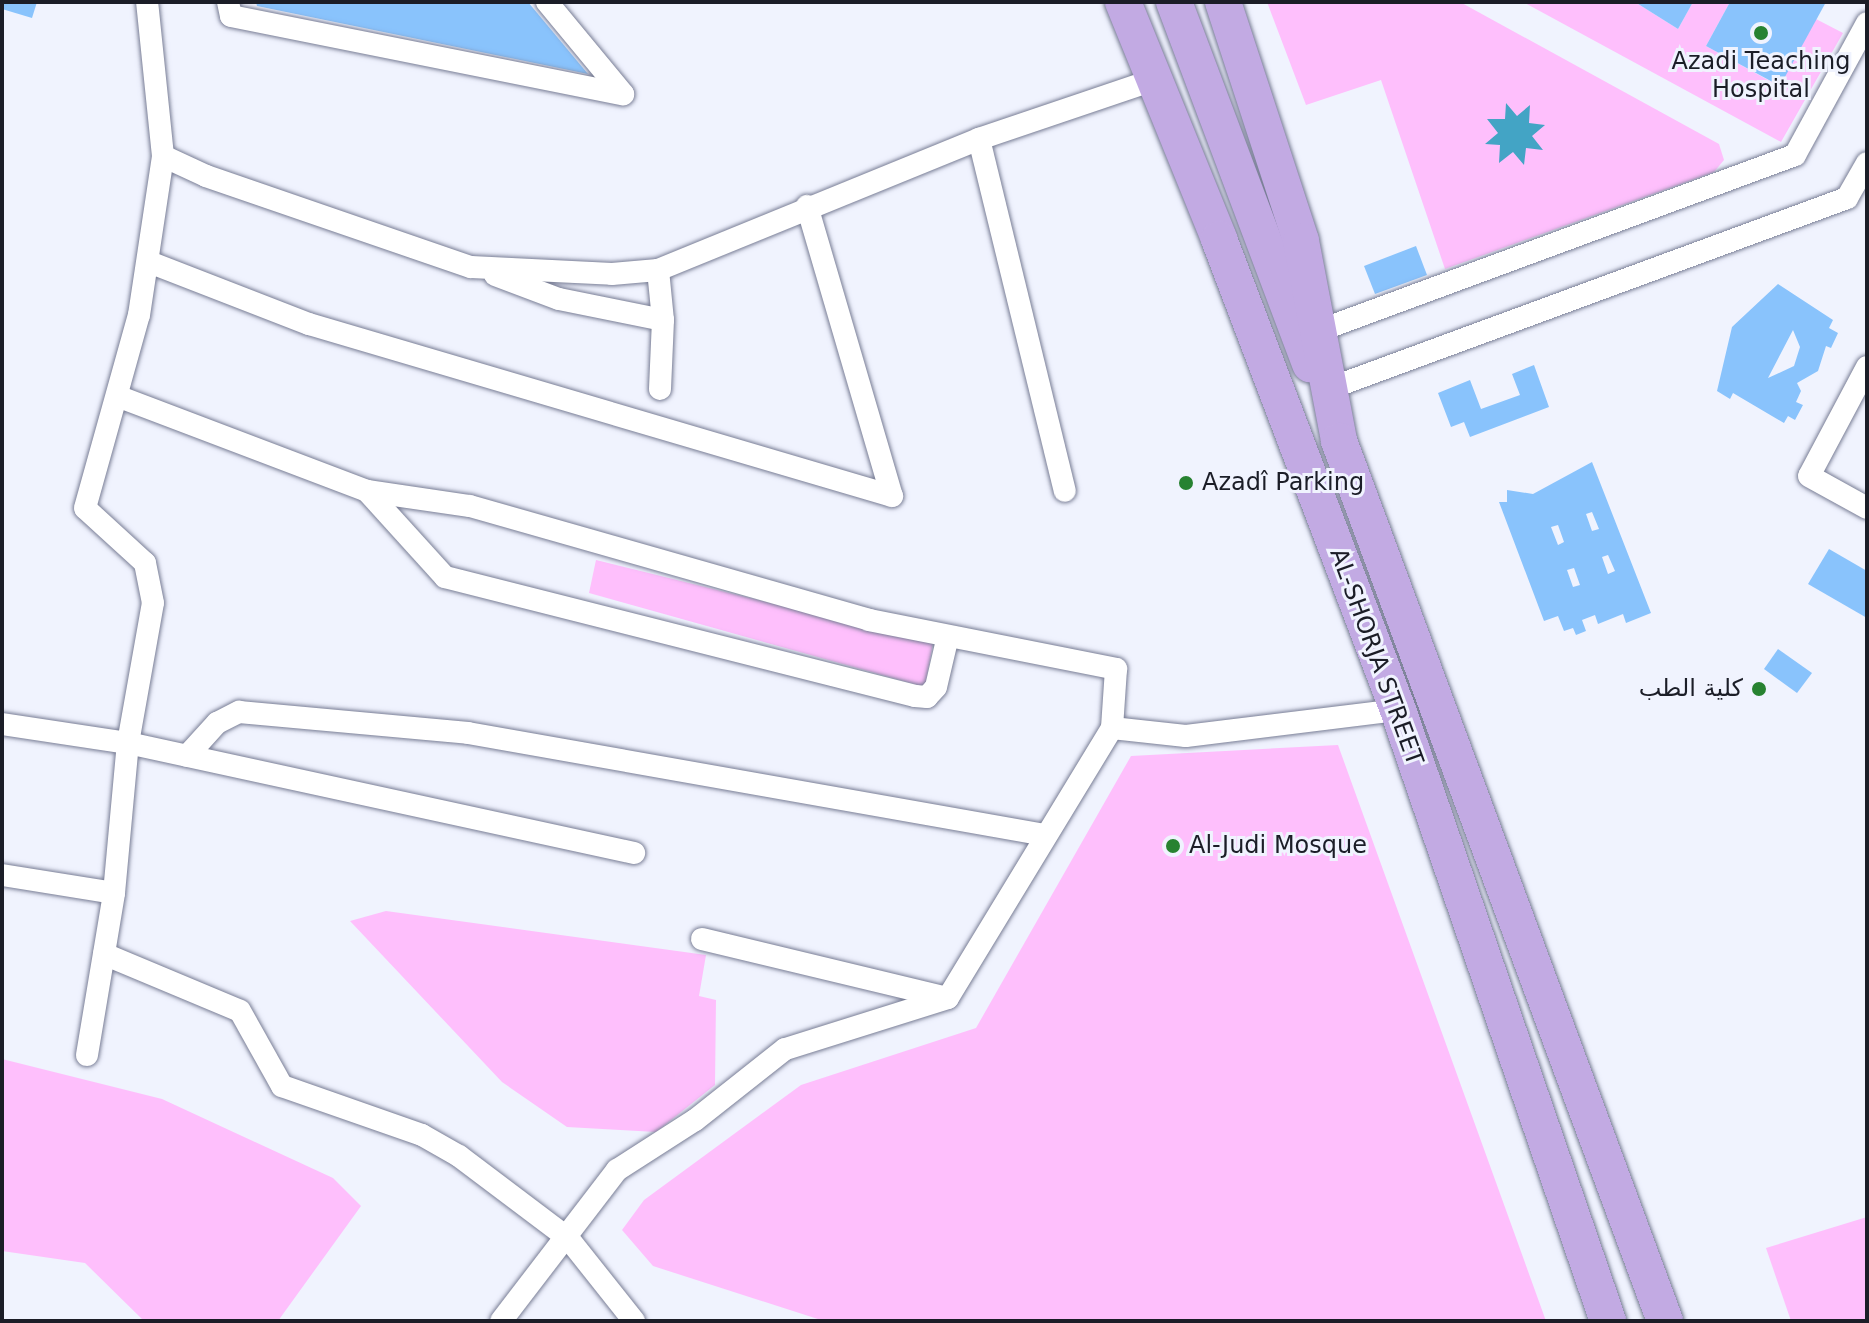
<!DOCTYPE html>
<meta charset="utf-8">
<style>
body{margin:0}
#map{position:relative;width:1869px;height:1323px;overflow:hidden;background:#f0f3fe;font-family:"DejaVu Sans","Noto Naskh Arabic",sans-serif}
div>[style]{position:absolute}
.green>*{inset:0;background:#febffc}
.water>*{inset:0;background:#43a4c5}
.building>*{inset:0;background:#89c3fc}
.roads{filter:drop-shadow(0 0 2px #787d95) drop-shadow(0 0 2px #787d95)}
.minor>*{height:22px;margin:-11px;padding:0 11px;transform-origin:11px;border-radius:11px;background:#fff}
.primary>*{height:36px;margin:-18px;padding:0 18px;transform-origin:18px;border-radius:18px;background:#c2aae3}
.dots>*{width:22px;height:22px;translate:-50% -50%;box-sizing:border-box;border:4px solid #f0f3fe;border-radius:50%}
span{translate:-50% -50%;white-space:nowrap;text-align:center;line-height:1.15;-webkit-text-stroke:6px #f0f3fe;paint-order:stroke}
.poi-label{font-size:24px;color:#1b1d27}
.left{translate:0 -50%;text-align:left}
.right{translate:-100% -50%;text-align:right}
.street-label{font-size:24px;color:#1b1d27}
.frame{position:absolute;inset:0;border:4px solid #1b1d27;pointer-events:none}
</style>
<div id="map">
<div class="green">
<div style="clip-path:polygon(1267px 2px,1460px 2px,1719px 144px,1724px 160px,1714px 172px,1445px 269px,1381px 80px,1306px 105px)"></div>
<div style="clip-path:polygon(1523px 2px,1635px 2px,1678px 29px,1693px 2px,1730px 2px,1706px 46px,1779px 86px,1816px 19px,1843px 33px,1781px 142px)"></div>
<div style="clip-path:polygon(596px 560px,933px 643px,925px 687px,589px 593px)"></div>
<div style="clip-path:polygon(1338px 745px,1546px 1321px,824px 1321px,653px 1266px,622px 1230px,644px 1200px,801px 1085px,976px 1028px,1131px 756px)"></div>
<div style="clip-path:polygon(386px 911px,706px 955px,699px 996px,716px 1000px,715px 1085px,656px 1132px,567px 1127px,502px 1082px,350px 921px)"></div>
<div style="clip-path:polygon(2px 1059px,162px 1099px,333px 1178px,361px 1206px,278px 1321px,144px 1321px,85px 1263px,2px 1251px)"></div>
<div style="clip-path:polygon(1867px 1217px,1867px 1321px,1791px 1321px,1766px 1248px)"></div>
</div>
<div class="water">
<div style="clip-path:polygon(1506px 103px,1517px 116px,1530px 105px,1529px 123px,1545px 125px,1532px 136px,1543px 150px,1526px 148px,1524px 165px,1513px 152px,1499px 163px,1500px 145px,1485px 144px,1498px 133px,1487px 119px,1505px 119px)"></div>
</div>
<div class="building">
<div style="clip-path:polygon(2px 2px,37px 2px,32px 18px,2px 9px)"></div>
<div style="clip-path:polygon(256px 2px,528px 2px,588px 74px,257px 6px)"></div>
<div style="clip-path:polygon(1635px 2px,1693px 2px,1678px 29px)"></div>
<div style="clip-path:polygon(1730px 2px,1826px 2px,1780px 86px,1706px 46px)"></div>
<div style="clip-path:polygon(1416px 246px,1427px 275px,1375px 294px,1364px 266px)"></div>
<div style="clip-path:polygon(evenodd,1778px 284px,1833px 320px,1829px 328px,1838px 333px,1831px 348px,1826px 346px,1818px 371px,1797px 383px,1801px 391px,1796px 402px,1803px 405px,1795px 420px,1788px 416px,1784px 423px,1733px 393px,1730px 399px,1717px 391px,1732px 327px,1778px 284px,1793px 330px,1800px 347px,1794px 366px,1768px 378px,1793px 330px)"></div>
<div style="clip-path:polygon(1534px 365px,1549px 407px,1470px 437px,1464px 422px,1451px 427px,1438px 393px,1470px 380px,1481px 409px,1520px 395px,1512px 374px)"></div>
<div style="clip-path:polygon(evenodd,1592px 462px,1651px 613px,1626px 623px,1623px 614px,1598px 624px,1595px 615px,1582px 620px,1586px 631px,1576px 635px,1573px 628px,1564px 631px,1558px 616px,1544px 621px,1499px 502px,1507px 502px,1507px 490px,1533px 494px,1592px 462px,1592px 512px,1599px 529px,1592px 531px,1586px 514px,1592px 512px,1592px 462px,1558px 525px,1564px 542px,1558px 545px,1551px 527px,1558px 525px,1592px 462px,1608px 555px,1615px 571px,1608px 574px,1602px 557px,1608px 555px,1592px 462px,1574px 568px,1580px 585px,1573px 587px,1567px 570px,1574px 568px)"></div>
<div style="clip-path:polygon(1829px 549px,1867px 571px,1867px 618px,1808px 584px)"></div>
<div style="clip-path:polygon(1778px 649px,1812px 673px,1797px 693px,1764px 669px)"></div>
</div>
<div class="roads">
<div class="minor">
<div style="left:228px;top:2px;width:14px;rotate:78deg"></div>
<div style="left:231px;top:16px;width:400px;rotate:11.3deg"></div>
<div style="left:547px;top:2px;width:119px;rotate:50.4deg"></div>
<div style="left:979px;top:139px;width:362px;rotate:76.3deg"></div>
<div style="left:163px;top:156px;width:47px;rotate:24.9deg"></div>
<div style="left:206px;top:176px;width:280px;rotate:19deg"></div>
<div style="left:471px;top:267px;width:141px;rotate:2.8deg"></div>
<div style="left:612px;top:274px;width:46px;rotate:-5deg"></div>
<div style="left:658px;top:270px;width:347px;rotate:-22.2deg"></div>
<div style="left:979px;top:139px;width:187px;rotate:-18.7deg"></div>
<div style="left:807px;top:206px;width:302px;rotate:73.7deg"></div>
<div style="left:149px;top:262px;width:172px;rotate:21.2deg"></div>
<div style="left:309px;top:324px;width:608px;rotate:16.44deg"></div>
<div style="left:658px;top:270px;width:50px;rotate:84.3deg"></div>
<div style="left:663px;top:320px;width:69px;rotate:92.5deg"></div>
<div style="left:495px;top:275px;width:68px;rotate:20.6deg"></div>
<div style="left:559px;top:299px;width:106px;rotate:11.4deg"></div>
<div style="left:1321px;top:330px;width:505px;rotate:-20.26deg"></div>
<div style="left:1795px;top:155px;width:150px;rotate:-61.4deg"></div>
<div style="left:1867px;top:367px;width:123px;rotate:118deg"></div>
<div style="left:1809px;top:476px;width:66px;rotate:28.9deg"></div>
<div style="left:1331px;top:388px;width:550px;rotate:-20.21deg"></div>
<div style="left:1847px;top:198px;width:40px;rotate:-60.3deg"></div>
<div style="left:117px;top:396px;width:267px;rotate:20.8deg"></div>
<div style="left:367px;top:491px;width:104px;rotate:8.3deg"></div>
<div style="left:470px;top:506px;width:415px;rotate:15.9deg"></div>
<div style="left:869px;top:620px;width:252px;rotate:11.2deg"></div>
<div style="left:1116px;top:669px;width:59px;rotate:93.9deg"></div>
<div style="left:1112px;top:728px;width:316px;rotate:121.3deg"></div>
<div style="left:948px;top:998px;width:171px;rotate:162.6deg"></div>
<div style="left:785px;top:1049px;width:115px;rotate:141.7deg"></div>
<div style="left:695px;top:1120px;width:93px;rotate:147.3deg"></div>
<div style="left:617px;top:1170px;width:190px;rotate:127.5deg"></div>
<div style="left:367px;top:491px;width:116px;rotate:47.8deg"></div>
<div style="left:445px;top:577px;width:485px;rotate:14.2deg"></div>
<div style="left:915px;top:696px;width:12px;rotate:5deg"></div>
<div style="left:927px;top:697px;width:13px;rotate:-48deg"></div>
<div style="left:936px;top:687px;width:52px;rotate:-76.8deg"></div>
<div style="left:2px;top:724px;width:127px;rotate:8.6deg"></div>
<div style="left:128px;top:743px;width:518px;rotate:12.26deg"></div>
<div style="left:1112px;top:728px;width:74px;rotate:6.2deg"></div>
<div style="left:1186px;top:736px;width:214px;rotate:-7deg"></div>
<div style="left:187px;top:756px;width:45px;rotate:-47.7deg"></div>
<div style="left:217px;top:723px;width:25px;rotate:-27deg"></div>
<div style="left:239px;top:712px;width:230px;rotate:5.2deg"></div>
<div style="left:468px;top:733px;width:586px;rotate:10.02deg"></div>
<div style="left:2px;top:875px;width:113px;rotate:9.1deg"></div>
<div style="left:702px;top:939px;width:252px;rotate:13.5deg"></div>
<div style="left:104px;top:954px;width:147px;rotate:22.7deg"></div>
<div style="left:240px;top:1011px;width:86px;rotate:60.8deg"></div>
<div style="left:282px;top:1086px;width:148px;rotate:19.3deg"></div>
<div style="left:422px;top:1135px;width:43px;rotate:29.6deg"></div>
<div style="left:459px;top:1156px;width:136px;rotate:37deg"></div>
<div style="left:568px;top:1238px;width:106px;rotate:51.5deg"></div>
<div style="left:87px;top:1055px;width:164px;rotate:-80.5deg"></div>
<div style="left:114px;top:893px;width:151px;rotate:-84.7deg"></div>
<div style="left:128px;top:743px;width:142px;rotate:-79.9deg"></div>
<div style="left:153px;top:603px;width:41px;rotate:-101.3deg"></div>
<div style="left:145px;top:563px;width:81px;rotate:-137.5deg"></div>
<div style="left:85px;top:508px;width:200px;rotate:-74.4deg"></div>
<div style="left:139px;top:315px;width:161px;rotate:-81.4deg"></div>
<div style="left:163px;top:156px;width:155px;rotate:-95.9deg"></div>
</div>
<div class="primary">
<div style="left:1123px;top:2px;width:256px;rotate:67.9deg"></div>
<div style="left:1219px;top:239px;width:504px;rotate:69.19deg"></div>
<div style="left:1398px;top:710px;width:646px;rotate:71.03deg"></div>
<div style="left:1174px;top:2px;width:387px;rotate:69.4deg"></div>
<div style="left:1223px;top:2px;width:251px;rotate:71.9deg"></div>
<div style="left:1301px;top:241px;width:204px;rotate:79.2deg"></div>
<div style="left:1339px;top:441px;width:938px;rotate:69.67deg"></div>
</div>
</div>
<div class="dots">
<div style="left:1761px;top:33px;background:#278231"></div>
<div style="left:1186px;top:483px;background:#278231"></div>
<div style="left:1759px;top:689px;background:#278231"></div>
<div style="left:1173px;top:846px;background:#278231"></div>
</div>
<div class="poi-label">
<span style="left:1761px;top:76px">Azadi Teaching<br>Hospital</span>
<span class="left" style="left:1202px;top:483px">Azadî Parking</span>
<span class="right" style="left:1743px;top:689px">كلية الطب</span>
<span class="left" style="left:1189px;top:846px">Al-Judi Mosque</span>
</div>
<div class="street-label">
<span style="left:1376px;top:657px;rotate:70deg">AL-SHORJA STREET</span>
</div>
<div class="frame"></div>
</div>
